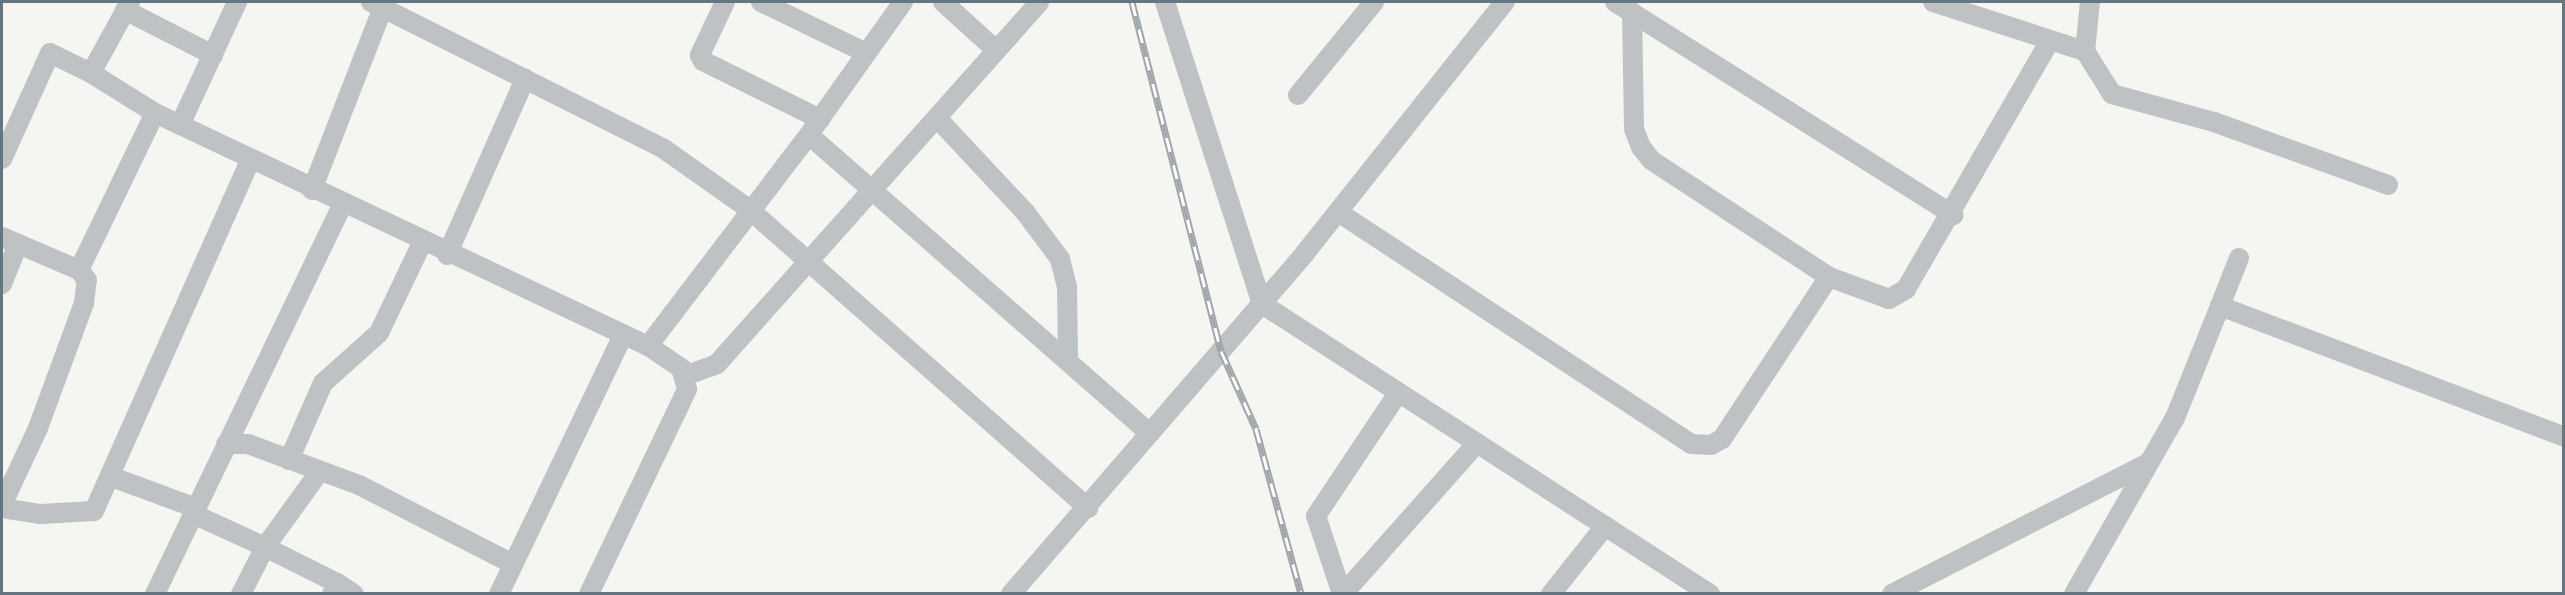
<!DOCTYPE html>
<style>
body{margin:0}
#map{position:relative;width:2565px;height:595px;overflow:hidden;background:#f5f5f1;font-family:Inter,sans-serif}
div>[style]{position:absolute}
.street>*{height:20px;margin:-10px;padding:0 10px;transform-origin:10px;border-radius:10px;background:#bec2c5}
.rail>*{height:7px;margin-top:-3.5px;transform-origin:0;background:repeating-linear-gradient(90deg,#fff 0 14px,#a0a6aa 0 28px);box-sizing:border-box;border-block:2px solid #a0a6aa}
span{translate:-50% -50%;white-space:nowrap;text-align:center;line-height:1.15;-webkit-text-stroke:6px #fff;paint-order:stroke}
.frame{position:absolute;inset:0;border:3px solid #667680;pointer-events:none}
</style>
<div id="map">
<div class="street">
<div style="left:371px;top:2px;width:328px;rotate:26.6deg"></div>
<div style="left:664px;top:149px;width:105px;rotate:35.3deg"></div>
<div style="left:750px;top:210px;width:451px;rotate:41.4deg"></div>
<div style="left:725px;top:2px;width:59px;rotate:115.3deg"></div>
<div style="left:700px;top:55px;width:7px;rotate:63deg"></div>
<div style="left:703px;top:61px;width:131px;rotate:26.4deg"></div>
<div style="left:761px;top:2px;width:117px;rotate:25.9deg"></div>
<div style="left:943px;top:2px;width:72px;rotate:42.2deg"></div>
<div style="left:1165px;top:2px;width:317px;rotate:72.2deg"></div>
<div style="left:1262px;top:304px;width:534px;rotate:32.92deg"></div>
<div style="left:1615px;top:2px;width:400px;rotate:32.2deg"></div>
<div style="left:1933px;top:2px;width:160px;rotate:17.9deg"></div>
<div style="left:2085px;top:51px;width:51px;rotate:57.9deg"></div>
<div style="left:2112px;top:94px;width:106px;rotate:15.4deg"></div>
<div style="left:2214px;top:122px;width:185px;rotate:19.9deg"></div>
<div style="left:125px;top:10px;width:99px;rotate:27.1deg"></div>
<div style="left:1632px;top:12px;width:117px;rotate:89deg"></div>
<div style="left:1634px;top:129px;width:19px;rotate:69deg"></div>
<div style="left:1641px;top:147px;width:16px;rotate:52deg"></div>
<div style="left:1651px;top:160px;width:213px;rotate:33.3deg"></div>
<div style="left:2085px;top:51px;width:49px;rotate:-84.2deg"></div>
<div style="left:1298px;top:95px;width:120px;rotate:-50.7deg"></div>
<div style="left:155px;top:113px;width:545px;rotate:25.3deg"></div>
<div style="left:648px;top:346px;width:265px;rotate:-52.7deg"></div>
<div style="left:809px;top:135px;width:453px;rotate:41.2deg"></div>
<div style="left:937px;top:118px;width:129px;rotate:46.9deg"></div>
<div style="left:1025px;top:212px;width:59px;rotate:53.3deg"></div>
<div style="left:1060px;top:259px;width:29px;rotate:76deg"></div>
<div style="left:1067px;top:287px;width:73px;rotate:89.2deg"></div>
<div style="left:180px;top:125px;width:136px;rotate:-65.1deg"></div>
<div style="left:812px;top:130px;width:157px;rotate:-54.6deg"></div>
<div style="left:2px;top:159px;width:116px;rotate:-65.6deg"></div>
<div style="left:50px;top:53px;width:46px;rotate:26deg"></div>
<div style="left:312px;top:190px;width:196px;rotate:-68.8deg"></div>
<div style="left:1338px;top:212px;width:422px;rotate:33.3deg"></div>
<div style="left:1691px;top:444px;width:20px;rotate:3deg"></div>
<div style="left:1711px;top:445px;width:13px;rotate:-29deg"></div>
<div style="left:1722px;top:439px;width:194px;rotate:-56.6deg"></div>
<div style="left:1829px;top:277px;width:64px;rotate:20.1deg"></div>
<div style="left:1889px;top:299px;width:20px;rotate:-30deg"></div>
<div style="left:1906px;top:289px;width:285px;rotate:-59.9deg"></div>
<div style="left:2px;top:237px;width:84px;rotate:23.2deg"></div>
<div style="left:447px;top:255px;width:193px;rotate:-66.1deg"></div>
<div style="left:2239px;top:258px;width:52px;rotate:111.6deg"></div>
<div style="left:2220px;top:306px;width:368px;rotate:20.8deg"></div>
<div style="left:2px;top:284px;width:43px;rotate:-68.2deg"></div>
<div style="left:687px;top:375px;width:32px;rotate:-20deg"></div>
<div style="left:717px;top:364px;width:484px;rotate:-48.3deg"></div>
<div style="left:226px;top:444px;width:22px"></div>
<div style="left:248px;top:444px;width:118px;rotate:20.3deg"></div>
<div style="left:359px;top:485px;width:173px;rotate:27.2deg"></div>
<div style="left:289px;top:460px;width:84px;rotate:-66.2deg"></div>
<div style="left:323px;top:383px;width:75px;rotate:-41.8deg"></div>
<div style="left:379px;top:333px;width:100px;rotate:-64.5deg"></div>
<div style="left:320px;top:471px;width:94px;rotate:125.9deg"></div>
<div style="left:265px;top:547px;width:80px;rotate:26.6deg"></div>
<div style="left:337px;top:583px;width:12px;rotate:114deg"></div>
<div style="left:112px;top:477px;width:90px;rotate:20.3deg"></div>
<div style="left:2px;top:505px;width:85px;rotate:-64.9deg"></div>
<div style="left:38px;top:428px;width:133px;rotate:-69.8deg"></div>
<div style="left:84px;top:303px;width:23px;rotate:-83deg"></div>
<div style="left:87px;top:280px;width:13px;rotate:-129deg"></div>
<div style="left:79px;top:270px;width:174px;rotate:-64.2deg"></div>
<div style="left:155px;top:113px;width:75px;rotate:-148deg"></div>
<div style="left:91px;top:73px;width:81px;rotate:-61.2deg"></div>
<div style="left:2px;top:508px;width:39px;rotate:9deg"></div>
<div style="left:41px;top:514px;width:53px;rotate:-3.2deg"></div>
<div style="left:94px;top:511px;width:384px;rotate:-66deg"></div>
<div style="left:193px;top:514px;width:79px;rotate:24.6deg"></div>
<div style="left:265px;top:547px;width:53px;rotate:117.1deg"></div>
<div style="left:337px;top:583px;width:20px;rotate:33deg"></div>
<div style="left:155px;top:594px;width:432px;rotate:-64.3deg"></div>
<div style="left:499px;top:594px;width:285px;rotate:-64.4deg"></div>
<div style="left:589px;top:594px;width:227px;rotate:-64.4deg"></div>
<div style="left:687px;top:389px;width:22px;rotate:-106deg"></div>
<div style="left:681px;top:368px;width:40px;rotate:-146deg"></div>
<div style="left:1011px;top:594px;width:450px;rotate:-49.2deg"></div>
<div style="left:1305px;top:253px;width:321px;rotate:-51.5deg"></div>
<div style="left:1342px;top:594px;width:82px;rotate:-108.4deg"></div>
<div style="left:1316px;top:516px;width:148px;rotate:-56.3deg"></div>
<div style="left:1343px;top:594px;width:202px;rotate:-48.4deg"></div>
<div style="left:1551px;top:594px;width:87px;rotate:-51.5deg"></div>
<div style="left:1892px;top:594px;width:288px;rotate:-27.1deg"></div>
<div style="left:2074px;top:594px;width:203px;rotate:-60.2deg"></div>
<div style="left:2175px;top:418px;width:121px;rotate:-68.1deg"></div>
</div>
<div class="rail">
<div style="left:1132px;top:2px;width:360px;rotate:75.7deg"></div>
<div style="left:1221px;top:351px;width:85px;rotate:65.8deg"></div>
<div style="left:1256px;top:429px;width:171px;rotate:74.7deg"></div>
</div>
<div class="frame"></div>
</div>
